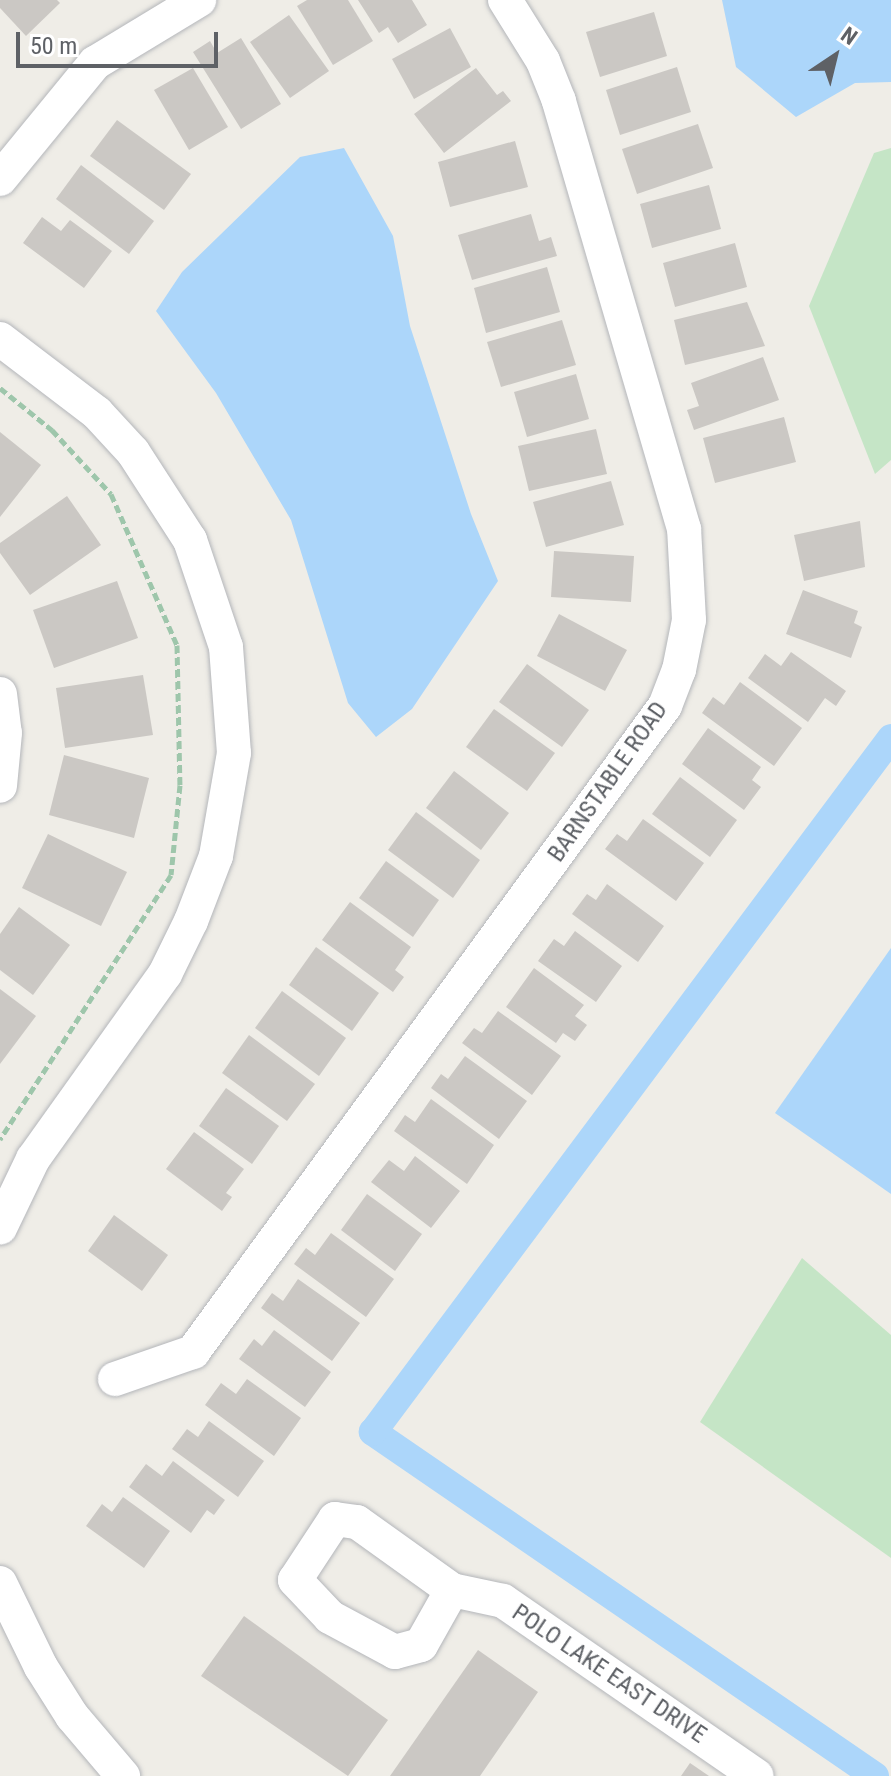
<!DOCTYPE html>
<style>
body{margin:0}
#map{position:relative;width:891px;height:1776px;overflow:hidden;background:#efede7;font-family:"Roboto Condensed",sans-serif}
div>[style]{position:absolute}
.green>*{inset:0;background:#c5e5c6}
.water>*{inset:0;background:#acd6fa}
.canal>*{height:28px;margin:-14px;padding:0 14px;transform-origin:14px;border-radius:14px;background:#acd6fa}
.building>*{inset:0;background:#cbc8c4}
.path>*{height:5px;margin-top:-2.5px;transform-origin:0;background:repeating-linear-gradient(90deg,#9ec6ab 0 8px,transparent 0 12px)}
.roads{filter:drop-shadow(0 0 2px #b4b6ba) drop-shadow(0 0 2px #b4b6ba)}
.minor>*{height:34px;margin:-17px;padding:0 17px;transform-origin:17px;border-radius:17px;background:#fff}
span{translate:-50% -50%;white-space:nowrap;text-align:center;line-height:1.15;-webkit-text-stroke:7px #fff;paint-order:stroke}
.street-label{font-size:24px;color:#5e6166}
.north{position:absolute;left:795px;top:16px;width:80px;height:80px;-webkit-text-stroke:6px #fff;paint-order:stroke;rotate:35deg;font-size:22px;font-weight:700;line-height:32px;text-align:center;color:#5e6166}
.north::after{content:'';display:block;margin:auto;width:28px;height:36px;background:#5e6166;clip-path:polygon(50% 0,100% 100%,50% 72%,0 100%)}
.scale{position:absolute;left:16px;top:32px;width:202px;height:36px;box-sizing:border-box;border:4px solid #5e6166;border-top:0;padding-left:10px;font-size:24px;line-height:28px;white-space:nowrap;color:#5e6166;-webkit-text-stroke:6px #fff;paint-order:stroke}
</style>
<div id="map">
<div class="green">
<div style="clip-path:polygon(891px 148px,891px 460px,875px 474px,809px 306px,874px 153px)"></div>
<div style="clip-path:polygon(802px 1258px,891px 1335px,891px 1558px,700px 1422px)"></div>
</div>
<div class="water">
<div style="clip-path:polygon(722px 0,891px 0,891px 82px,855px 83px,796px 117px,736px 67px)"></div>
<div style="clip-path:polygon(344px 148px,393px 236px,410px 326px,471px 514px,498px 581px,412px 709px,376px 737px,348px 703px,291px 520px,216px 393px,156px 311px,182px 272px,300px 157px)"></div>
<div style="clip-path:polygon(891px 948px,891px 1194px,775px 1113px)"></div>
</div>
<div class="canal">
<div style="left:875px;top:1776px;width:609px;rotate:-145.58deg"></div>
<div style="left:373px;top:1432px;width:866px;rotate:-53.26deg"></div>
</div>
<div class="building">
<div style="clip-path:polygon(0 0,57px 0,60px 3px,26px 36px,0 8px)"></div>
<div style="clip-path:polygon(307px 0,348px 0,373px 41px,333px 65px,297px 6px)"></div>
<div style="clip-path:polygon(358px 0,412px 0,427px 25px,398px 43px,388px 27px,379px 33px)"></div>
<div style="clip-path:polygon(654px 12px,667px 56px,600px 77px,586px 32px)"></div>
<div style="clip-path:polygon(289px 15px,329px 71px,290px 98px,250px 42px)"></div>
<div style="clip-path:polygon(450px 28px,471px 67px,414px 99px,392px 59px)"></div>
<div style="clip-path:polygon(241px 38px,281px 104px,241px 129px,193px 52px,210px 41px,217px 53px)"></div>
<div style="clip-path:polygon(677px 67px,691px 112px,620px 135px,606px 90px)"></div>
<div style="clip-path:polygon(193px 68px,228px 127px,189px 150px,154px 90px)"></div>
<div style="clip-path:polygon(476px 68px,497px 95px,503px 91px,511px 101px,444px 153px,414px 114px)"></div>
<div style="clip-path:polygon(117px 120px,191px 174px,164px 210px,90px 156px)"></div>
<div style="clip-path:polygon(698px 124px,713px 168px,637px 194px,622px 149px)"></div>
<div style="clip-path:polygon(515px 141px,528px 187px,450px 207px,438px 162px)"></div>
<div style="clip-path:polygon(81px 165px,154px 221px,129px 254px,56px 199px)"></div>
<div style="clip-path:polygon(709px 185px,721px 229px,652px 248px,640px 204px)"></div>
<div style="clip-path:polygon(531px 214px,539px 241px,551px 237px,557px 256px,472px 280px,458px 235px)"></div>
<div style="clip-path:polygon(42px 217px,61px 231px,70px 220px,112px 251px,84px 288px,23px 243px)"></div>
<div style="clip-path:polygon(735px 243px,747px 287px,675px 307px,663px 263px)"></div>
<div style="clip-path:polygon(547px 267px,560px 312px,486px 333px,474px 288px)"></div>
<div style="clip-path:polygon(747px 302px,765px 346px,685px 365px,674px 320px)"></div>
<div style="clip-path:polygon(562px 320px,576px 365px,501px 387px,487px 342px)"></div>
<div style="clip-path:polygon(763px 357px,779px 400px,694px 430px,687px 410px,699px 406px,691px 383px)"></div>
<div style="clip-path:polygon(576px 374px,589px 419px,527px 437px,514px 392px)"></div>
<div style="clip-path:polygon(784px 417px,796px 462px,715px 483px,703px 438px)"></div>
<div style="clip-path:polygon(596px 429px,607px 474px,529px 491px,518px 446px)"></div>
<div style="clip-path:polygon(0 432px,41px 465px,0 517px)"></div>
<div style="clip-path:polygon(611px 481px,624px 525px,546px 547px,533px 502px)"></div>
<div style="clip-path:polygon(67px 496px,101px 545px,30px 595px,0 553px,0 543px)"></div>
<div style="clip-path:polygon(860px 521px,865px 567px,804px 581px,794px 535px)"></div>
<div style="clip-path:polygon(554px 551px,634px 556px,631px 602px,551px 597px)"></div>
<div style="clip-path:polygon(117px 581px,138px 638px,54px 668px,33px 610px)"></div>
<div style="clip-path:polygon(803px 590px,858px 611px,854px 623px,862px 627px,851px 658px,786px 634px)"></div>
<div style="clip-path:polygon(559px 614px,627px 650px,605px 691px,537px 656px)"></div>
<div style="clip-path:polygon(791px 652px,846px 691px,836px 706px,825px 698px,808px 722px,748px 678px,765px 654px,781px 666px)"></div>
<div style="clip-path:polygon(527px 664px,589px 710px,562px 747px,499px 702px)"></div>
<div style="clip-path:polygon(143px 675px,153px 735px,65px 748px,56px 688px)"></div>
<div style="clip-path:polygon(740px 682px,802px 728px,774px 766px,702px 713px,713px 697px,724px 705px)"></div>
<div style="clip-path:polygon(494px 709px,555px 753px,527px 791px,466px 747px)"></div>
<div style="clip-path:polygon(708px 728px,761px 767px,752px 780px,761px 787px,744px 810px,682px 764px)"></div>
<div style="clip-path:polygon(64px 755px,149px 778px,134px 838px,49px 815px)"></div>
<div style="clip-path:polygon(454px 771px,509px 813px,481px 850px,426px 808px)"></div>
<div style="clip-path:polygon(680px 777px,737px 820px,710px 857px,652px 814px)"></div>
<div style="clip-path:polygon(416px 812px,480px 860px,453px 898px,388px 850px)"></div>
<div style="clip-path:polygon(643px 819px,704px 863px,676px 901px,605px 849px,617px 834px,627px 841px)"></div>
<div style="clip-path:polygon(48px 834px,127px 872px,101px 926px,22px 888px)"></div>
<div style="clip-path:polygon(386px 861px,439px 900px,413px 937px,359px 898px)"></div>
<div style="clip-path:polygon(607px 884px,664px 926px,638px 962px,572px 914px,587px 894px,596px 900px)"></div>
<div style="clip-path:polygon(350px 902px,411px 947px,395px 970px,404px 977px,393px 992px,322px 940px)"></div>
<div style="clip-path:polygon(19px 907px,70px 945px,33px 995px,0 970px,0 934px)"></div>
<div style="clip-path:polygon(575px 931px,622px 966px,596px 1002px,538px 961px,554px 939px,564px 946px)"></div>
<div style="clip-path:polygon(316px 947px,379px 993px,352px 1031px,289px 985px)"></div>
<div style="clip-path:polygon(534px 968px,584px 1005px,575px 1016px,587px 1025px,575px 1041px,563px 1033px,556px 1043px,506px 1007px)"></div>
<div style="clip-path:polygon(0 989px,36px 1016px,0 1064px)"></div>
<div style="clip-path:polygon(282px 991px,346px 1038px,319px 1076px,255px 1028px)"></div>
<div style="clip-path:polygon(498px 1011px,561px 1056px,532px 1095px,462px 1043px,474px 1028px,482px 1033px)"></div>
<div style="clip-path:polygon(249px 1035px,315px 1084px,287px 1121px,222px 1073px)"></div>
<div style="clip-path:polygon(465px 1056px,527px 1101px,499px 1139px,431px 1088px,441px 1074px,448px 1079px)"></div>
<div style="clip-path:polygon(226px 1088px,279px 1126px,252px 1164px,199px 1126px)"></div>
<div style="clip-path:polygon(431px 1099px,494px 1145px,467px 1184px,394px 1131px,405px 1115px,415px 1122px)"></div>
<div style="clip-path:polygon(194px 1132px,244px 1169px,226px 1193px,232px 1197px,222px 1211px,166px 1169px)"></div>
<div style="clip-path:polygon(415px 1156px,460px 1191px,431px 1228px,371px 1182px,389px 1160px,404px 1171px)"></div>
<div style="clip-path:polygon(367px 1194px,422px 1234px,395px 1271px,341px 1230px)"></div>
<div style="clip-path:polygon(114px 1215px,168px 1255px,142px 1291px,88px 1251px)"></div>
<div style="clip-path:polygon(331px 1233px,394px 1279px,366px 1317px,294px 1264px,306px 1248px,315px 1255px)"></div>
<div style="clip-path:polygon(298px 1279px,360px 1323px,332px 1361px,261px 1308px,272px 1293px,283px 1301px)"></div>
<div style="clip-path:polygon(274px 1330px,331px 1372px,305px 1407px,239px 1359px,254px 1339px,262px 1346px)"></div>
<div style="clip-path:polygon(247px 1379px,301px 1418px,274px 1456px,205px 1405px,221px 1383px,236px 1394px)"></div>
<div style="clip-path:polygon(209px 1421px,264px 1461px,238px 1497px,172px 1449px,187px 1429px,198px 1437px)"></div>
<div style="clip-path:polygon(173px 1461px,225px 1500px,214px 1515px,207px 1510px,191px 1533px,129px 1487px,146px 1464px,162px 1476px)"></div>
<div style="clip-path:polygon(123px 1497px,170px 1531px,144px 1568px,86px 1526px,102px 1504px,112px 1512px)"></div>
<div style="clip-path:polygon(244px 1616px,388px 1720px,348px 1776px,201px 1676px)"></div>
<div style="clip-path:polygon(478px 1650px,538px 1692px,480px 1776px,390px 1776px)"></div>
<div style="clip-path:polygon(690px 1763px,709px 1776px,681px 1776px)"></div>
</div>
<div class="path">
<div style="left:0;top:388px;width:67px;rotate:38.9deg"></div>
<div style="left:52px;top:430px;width:87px;rotate:47.3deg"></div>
<div style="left:111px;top:494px;width:165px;rotate:66.4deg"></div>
<div style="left:177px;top:645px;width:140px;rotate:88.8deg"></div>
<div style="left:180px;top:785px;width:90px;rotate:95.7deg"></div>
<div style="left:171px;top:875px;width:315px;rotate:122.9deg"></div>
</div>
<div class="roads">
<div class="minor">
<div style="left:0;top:179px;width:150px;rotate:-50.7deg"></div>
<div style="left:95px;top:63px;width:122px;rotate:-31.2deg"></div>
<div style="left:0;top:339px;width:122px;rotate:37.3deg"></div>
<div style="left:97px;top:413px;width:53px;rotate:47.3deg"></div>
<div style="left:133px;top:452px;width:105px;rotate:57.1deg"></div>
<div style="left:190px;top:540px;width:113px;rotate:71.4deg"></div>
<div style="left:226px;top:647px;width:106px;rotate:85.7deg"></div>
<div style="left:234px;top:753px;width:105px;rotate:99.9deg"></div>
<div style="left:216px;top:856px;width:70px;rotate:111deg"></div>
<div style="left:191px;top:921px;width:59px;rotate:116.1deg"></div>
<div style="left:165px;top:974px;width:227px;rotate:125.5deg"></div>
<div style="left:33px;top:1159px;width:76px;rotate:115.6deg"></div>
<div style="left:0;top:694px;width:39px;rotate:83deg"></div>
<div style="left:5px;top:733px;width:53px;rotate:95.4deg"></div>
<div style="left:115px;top:1379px;width:83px;rotate:-19.1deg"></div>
<div style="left:193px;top:1352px;width:800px;rotate:-53.85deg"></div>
<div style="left:665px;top:706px;width:39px;rotate:-69deg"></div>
<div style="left:679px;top:670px;width:51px;rotate:-78.7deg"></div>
<div style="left:689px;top:620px;width:91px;rotate:-93.1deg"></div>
<div style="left:684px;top:529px;width:446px;rotate:-106.3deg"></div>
<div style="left:559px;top:101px;width:43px;rotate:-111.8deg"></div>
<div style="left:543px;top:61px;width:72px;rotate:-121.9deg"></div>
<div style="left:0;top:1583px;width:93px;rotate:64deg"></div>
<div style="left:41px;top:1667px;width:58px;rotate:57.7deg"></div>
<div style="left:72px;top:1716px;width:79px;rotate:49.6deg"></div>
<div style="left:452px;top:1590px;width:63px;rotate:119.4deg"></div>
<div style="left:421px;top:1645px;width:27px;rotate:165deg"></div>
<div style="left:395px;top:1652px;width:74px;rotate:-151.7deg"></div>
<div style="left:330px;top:1617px;width:51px;rotate:-133.4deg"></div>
<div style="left:295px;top:1580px;width:73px;rotate:-56.7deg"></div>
<div style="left:335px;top:1519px;width:22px;rotate:8deg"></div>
<div style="left:357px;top:1522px;width:117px;rotate:35.6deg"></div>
<div style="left:452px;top:1590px;width:52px;rotate:12.2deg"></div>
<div style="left:503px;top:1601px;width:308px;rotate:34.6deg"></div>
</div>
</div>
<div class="street-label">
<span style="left:608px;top:782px;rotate:-55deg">BARNSTABLE ROAD</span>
<span style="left:609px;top:1674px;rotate:34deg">POLO LAKE EAST DRIVE</span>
</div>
<div class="north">N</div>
<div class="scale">50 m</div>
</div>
